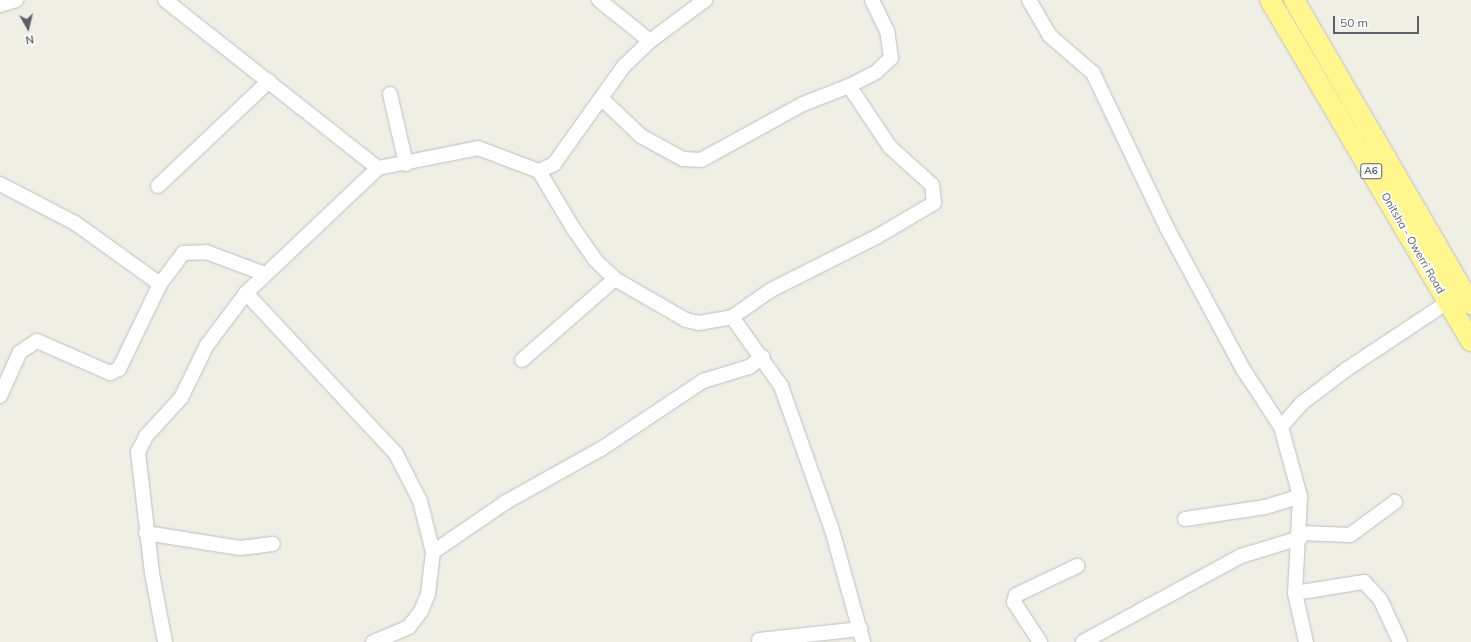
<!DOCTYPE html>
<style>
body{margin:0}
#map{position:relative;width:1471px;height:642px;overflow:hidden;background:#f0efe5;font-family:Mulish,sans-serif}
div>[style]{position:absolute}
.roads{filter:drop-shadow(0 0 1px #bdbec4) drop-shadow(0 0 1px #bdbec4)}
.minor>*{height:14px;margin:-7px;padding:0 7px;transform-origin:7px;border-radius:7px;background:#fff}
.highway>*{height:20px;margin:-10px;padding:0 10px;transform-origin:10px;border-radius:10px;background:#fff78d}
span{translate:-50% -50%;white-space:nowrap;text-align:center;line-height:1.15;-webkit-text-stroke:4px #fff;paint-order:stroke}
.shield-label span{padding:1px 3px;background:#fff;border:1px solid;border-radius:3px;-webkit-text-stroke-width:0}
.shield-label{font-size:10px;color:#5d5f66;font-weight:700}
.street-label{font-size:11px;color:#5d5f66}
.north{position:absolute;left:8px;top:8px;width:40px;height:40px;-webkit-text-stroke:3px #fff;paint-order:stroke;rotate:172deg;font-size:11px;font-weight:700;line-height:16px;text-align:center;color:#5d5f66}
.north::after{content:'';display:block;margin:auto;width:14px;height:18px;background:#5d5f66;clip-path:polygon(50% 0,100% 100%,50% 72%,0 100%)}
.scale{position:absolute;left:1333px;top:16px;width:86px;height:18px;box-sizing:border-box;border:2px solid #5d5f66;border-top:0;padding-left:5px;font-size:12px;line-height:14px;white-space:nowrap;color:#5d5f66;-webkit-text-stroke:3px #fff;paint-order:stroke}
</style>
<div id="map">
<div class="roads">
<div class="minor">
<div style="left:165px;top:0;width:271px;rotate:38.3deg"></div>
<div style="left:599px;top:0;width:65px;rotate:38.8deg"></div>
<div style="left:1029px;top:0;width:42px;rotate:59.7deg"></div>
<div style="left:1050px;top:36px;width:57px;rotate:40.7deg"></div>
<div style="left:1093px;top:73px;width:172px;rotate:64.5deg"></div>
<div style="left:1167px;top:228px;width:160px;rotate:61.7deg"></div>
<div style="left:1243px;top:369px;width:69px;rotate:56.8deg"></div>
<div style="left:0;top:5px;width:17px;rotate:-17deg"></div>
<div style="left:390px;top:94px;width:72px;rotate:77.1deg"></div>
<div style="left:601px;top:98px;width:55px;rotate:43.5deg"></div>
<div style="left:641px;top:136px;width:48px;rotate:28.7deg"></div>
<div style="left:683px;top:159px;width:18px;rotate:3deg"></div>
<div style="left:701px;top:160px;width:116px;rotate:-28.8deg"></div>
<div style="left:803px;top:104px;width:49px;rotate:-21.4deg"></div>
<div style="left:849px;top:86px;width:30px;rotate:-27deg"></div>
<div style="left:876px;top:72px;width:21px;rotate:-43deg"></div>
<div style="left:891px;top:58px;width:27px;rotate:-98deg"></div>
<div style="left:887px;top:31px;width:34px;rotate:-116deg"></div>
<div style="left:539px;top:171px;width:66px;rotate:59.2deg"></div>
<div style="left:573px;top:228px;width:40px;rotate:55.1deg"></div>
<div style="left:596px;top:261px;width:26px;rotate:43deg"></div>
<div style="left:615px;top:279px;width:82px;rotate:30deg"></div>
<div style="left:686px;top:320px;width:13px;rotate:13deg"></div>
<div style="left:699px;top:323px;width:34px;rotate:-10deg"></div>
<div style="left:732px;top:317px;width:47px;rotate:-34.7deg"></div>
<div style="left:771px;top:290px;width:120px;rotate:-26.8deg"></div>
<div style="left:878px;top:236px;width:65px;rotate:-30.5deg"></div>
<div style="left:934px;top:203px;width:18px;rotate:-96deg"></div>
<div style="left:932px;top:185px;width:57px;rotate:-137.9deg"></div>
<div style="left:890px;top:147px;width:73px;rotate:-123.9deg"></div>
<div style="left:0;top:184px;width:85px;rotate:27.5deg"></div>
<div style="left:75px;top:223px;width:105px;rotate:35.7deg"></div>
<div style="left:158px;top:186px;width:153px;rotate:-43.4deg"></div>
<div style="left:246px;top:293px;width:220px;rotate:47deg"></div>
<div style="left:396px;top:454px;width:53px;rotate:62.9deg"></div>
<div style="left:420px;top:501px;width:53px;rotate:75.7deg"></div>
<div style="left:433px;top:552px;width:42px;rotate:96.8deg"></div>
<div style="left:428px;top:594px;width:18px;rotate:112deg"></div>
<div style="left:421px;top:611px;width:20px;rotate:127deg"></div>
<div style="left:409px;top:627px;width:39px;rotate:157deg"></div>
<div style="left:732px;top:317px;width:85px;rotate:54.6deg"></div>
<div style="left:781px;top:386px;width:153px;rotate:70.5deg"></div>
<div style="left:832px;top:530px;width:116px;rotate:74.5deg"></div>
<div style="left:522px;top:360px;width:123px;rotate:-41.1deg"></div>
<div style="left:0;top:396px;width:48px;rotate:-65.6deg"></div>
<div style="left:20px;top:352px;width:20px;rotate:-33deg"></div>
<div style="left:37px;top:341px;width:80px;rotate:23.7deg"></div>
<div style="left:110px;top:373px;width:10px;rotate:-24deg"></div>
<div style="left:119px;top:369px;width:94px;rotate:-64.2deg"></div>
<div style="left:160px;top:284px;width:39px;rotate:-53deg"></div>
<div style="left:183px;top:253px;width:23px;rotate:-2deg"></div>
<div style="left:206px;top:252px;width:63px;rotate:20.4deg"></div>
<div style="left:1185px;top:519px;width:81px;rotate:-8.5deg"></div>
<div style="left:1265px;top:507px;width:37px;rotate:-17deg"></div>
<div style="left:146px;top:533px;width:95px;rotate:9.1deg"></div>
<div style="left:240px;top:548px;width:33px;rotate:-7deg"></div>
<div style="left:1300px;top:533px;width:50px;rotate:2.3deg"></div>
<div style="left:1350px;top:535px;width:56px;rotate:-36.3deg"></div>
<div style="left:433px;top:552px;width:88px;rotate:-34.4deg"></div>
<div style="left:506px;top:502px;width:109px;rotate:-29.2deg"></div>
<div style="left:601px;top:449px;width:123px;rotate:-33.7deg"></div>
<div style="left:703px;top:381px;width:48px;rotate:-16.9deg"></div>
<div style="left:749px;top:367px;width:17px;rotate:-36deg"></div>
<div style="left:1295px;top:593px;width:70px;rotate:-9.1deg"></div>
<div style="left:1364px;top:582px;width:23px;rotate:47deg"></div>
<div style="left:1380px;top:599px;width:47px;rotate:65.1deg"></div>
<div style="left:759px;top:640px;width:102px;rotate:-6.2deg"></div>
<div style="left:165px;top:642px;width:70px;rotate:-100.7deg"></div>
<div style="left:152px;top:573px;width:122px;rotate:-96.6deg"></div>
<div style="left:138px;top:452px;width:18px;rotate:-63deg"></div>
<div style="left:146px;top:436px;width:52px;rotate:-47.4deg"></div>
<div style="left:181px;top:398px;width:59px;rotate:-63.9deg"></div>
<div style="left:207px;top:345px;width:65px;rotate:-53.1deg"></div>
<div style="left:246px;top:293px;width:182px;rotate:-43.4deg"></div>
<div style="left:378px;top:168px;width:102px;rotate:-11.3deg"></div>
<div style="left:478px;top:148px;width:65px;rotate:20.7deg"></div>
<div style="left:539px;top:171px;width:17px;rotate:-25deg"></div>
<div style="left:554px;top:164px;width:120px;rotate:-54.5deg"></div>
<div style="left:624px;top:66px;width:36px;rotate:-44deg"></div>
<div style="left:650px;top:41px;width:69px;rotate:-36.7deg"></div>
<div style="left:1040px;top:642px;width:48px;rotate:-123deg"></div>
<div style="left:1014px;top:602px;width:7px;rotate:-74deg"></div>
<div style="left:1016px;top:595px;width:68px;rotate:-25.4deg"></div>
<div style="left:1083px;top:642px;width:180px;rotate:-28.6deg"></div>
<div style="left:1241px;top:556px;width:62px;rotate:-17deg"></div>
<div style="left:1306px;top:642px;width:50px;rotate:-102.7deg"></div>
<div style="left:1295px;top:593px;width:97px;rotate:-87deg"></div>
<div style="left:1300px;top:496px;width:72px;rotate:-105.4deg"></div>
<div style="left:1281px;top:427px;width:32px;rotate:-49deg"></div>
<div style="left:1302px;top:403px;width:56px;rotate:-37.1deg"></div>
<div style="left:1347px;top:369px;width:121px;rotate:-33.6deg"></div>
</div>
<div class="highway">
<div style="left:1270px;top:0;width:396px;rotate:59.5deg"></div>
<div style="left:1294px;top:0;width:352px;rotate:59.8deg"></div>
</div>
</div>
<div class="shield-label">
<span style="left:1371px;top:171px">A6</span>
</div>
<div class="street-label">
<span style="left:1413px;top:243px;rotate:60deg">Onitsha - Owerri Road</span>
</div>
<div class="north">N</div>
<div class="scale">50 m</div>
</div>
